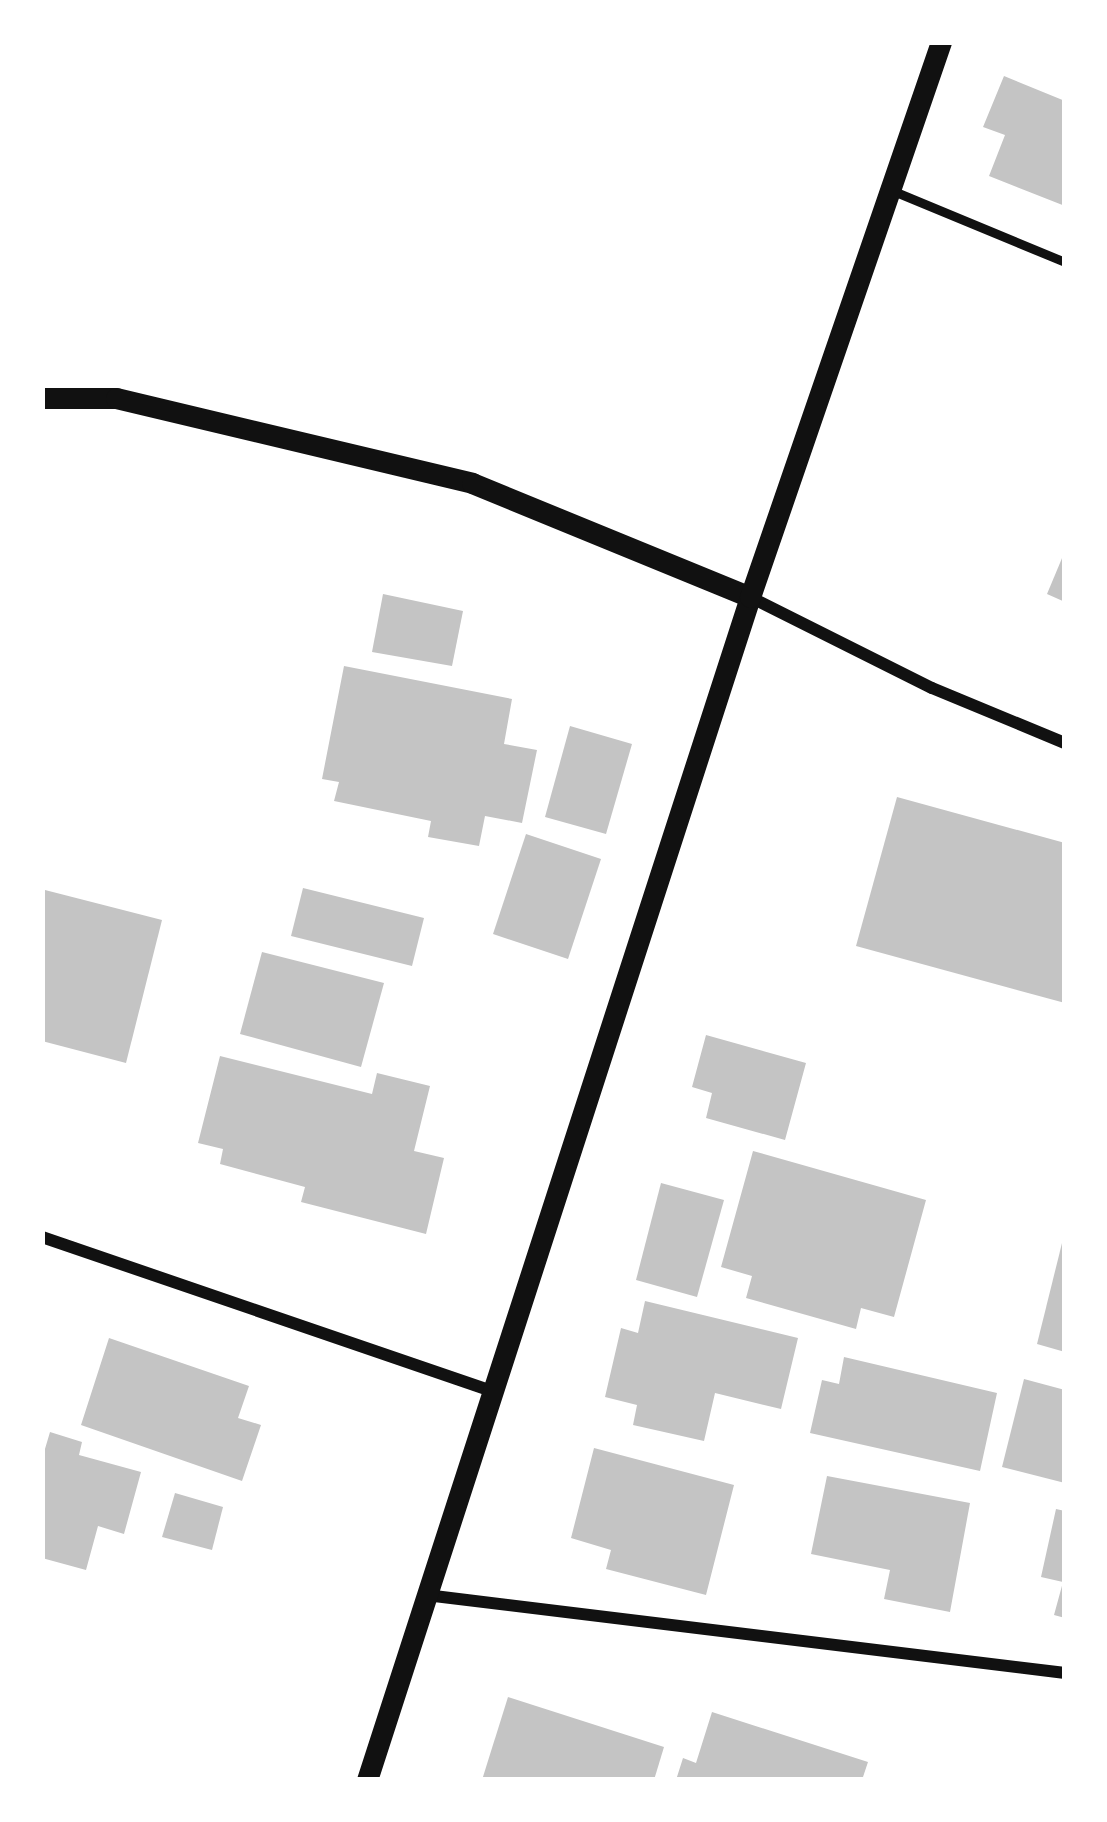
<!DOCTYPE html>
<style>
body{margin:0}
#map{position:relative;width:1107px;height:1822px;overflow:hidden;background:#fff;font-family:Commissioner,sans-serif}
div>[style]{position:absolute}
.building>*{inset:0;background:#c4c4c4}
.service>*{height:9px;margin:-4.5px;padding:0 4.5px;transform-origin:4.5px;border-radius:4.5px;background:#111}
.minor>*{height:12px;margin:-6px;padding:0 6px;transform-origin:6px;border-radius:6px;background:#111}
.tertiary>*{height:21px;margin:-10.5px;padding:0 10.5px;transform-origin:10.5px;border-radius:10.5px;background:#111}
span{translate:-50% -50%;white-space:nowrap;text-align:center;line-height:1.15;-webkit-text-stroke:9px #fff;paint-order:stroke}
.frame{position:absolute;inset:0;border:45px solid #fff;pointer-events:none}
</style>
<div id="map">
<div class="building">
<div style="clip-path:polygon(1004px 76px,1065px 101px,1065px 206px,989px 176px,1005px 135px,983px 127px)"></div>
<div style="clip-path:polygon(1065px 551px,1065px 602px,1047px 594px)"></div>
<div style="clip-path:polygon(383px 594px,463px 611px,452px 666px,372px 652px)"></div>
<div style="clip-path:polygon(344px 666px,512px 699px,504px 744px,537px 750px,522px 823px,485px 816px,479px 846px,428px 837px,431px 821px,334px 801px,339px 782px,322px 779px)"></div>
<div style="clip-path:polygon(570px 726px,632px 744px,606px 834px,545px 817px)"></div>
<div style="clip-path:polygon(897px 797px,1065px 843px,1065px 1003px,856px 946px)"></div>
<div style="clip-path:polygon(526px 834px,601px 859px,568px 959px,493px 934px)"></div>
<div style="clip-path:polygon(303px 888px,424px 918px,412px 966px,291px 936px)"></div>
<div style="clip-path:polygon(45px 890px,162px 920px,126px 1063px,42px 1041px)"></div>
<div style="clip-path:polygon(262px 952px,384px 983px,361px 1067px,240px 1034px)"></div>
<div style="clip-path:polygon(706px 1035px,806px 1063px,785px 1140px,706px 1118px,712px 1093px,692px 1087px)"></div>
<div style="clip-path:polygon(220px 1056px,372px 1094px,377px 1073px,430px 1086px,414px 1151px,444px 1158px,426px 1234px,301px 1202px,305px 1187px,220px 1164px,223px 1149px,198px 1143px)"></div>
<div style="clip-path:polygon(753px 1151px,926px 1200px,894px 1317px,861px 1308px,856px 1329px,746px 1298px,752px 1276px,721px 1267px)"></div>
<div style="clip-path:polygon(661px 1183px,724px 1200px,697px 1297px,636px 1280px)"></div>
<div style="clip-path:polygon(1063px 1239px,1065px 1239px,1065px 1352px,1037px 1344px)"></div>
<div style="clip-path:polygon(645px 1301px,798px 1338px,781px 1409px,715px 1393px,704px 1441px,633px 1425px,637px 1405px,605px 1397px,621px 1328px,638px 1333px)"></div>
<div style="clip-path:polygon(109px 1338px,249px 1386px,238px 1418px,261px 1425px,242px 1481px,81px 1425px)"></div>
<div style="clip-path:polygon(844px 1357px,997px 1393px,980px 1471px,810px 1433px,822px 1380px,839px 1384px)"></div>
<div style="clip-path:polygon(1024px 1379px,1065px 1390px,1065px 1483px,1002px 1467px)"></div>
<div style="clip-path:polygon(50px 1432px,82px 1442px,79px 1455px,141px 1472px,124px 1534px,98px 1526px,86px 1570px,42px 1558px,42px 1459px)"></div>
<div style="clip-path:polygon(594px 1448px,734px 1485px,706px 1595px,606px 1569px,611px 1550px,571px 1538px)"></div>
<div style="clip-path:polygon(827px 1476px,970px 1503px,950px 1612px,884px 1599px,890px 1570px,811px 1554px)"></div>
<div style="clip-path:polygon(175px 1493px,223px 1507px,212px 1550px,162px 1537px)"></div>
<div style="clip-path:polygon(1056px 1509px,1065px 1511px,1065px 1618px,1054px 1615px,1063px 1582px,1041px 1577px)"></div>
<div style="clip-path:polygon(508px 1697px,664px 1747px,654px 1780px,482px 1780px)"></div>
<div style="clip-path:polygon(712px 1712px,868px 1762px,862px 1780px,676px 1780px,683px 1758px,696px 1763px)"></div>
</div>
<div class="service">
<div style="left:891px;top:190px;width:188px;rotate:22.5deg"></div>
</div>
<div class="minor">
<div style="left:750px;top:597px;width:203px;rotate:26.6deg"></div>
<div style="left:932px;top:688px;width:144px;rotate:22.5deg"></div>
<div style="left:42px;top:1237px;width:473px;rotate:18.9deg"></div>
<div style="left:426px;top:1595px;width:644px;rotate:6.96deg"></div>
</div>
<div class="tertiary">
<div style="left:42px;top:398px;width:74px"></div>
<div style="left:116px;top:398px;width:366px;rotate:13.4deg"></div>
<div style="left:472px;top:483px;width:300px;rotate:22.3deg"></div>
<div style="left:367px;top:1780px;width:1243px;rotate:-72.06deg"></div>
<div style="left:750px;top:597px;width:587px;rotate:-71.01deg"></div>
</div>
<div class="frame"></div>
</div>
